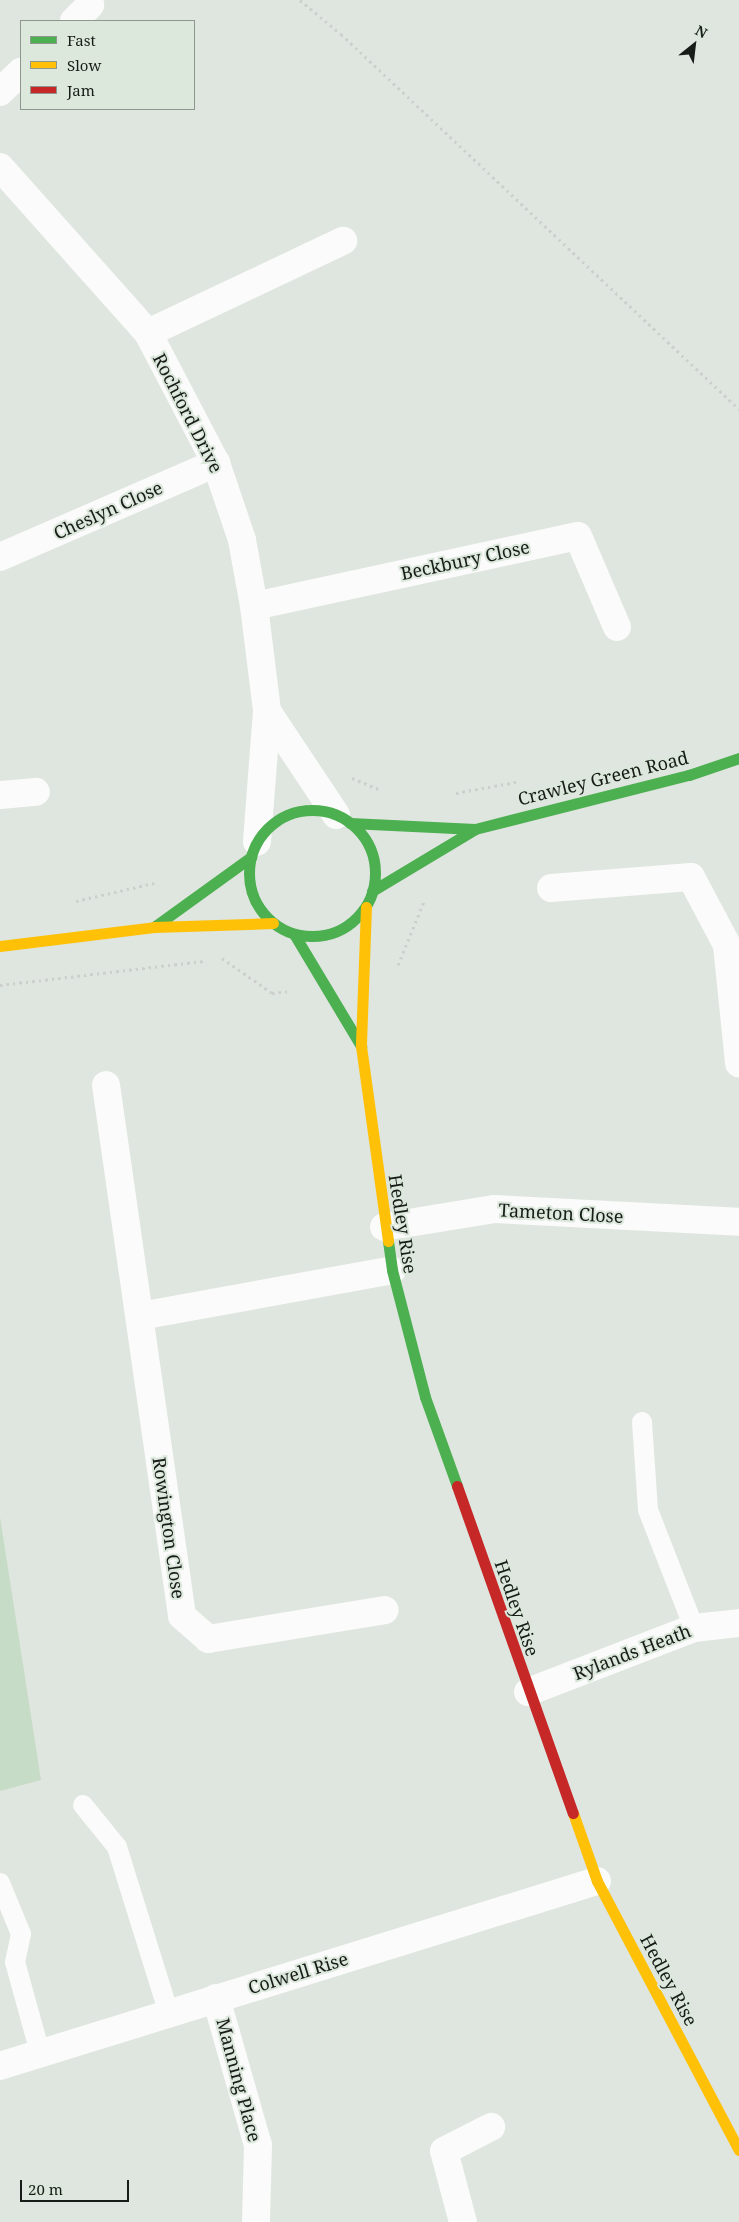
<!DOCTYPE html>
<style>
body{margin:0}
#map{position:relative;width:739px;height:2222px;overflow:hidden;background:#dfe5df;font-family:"Noto Serif",serif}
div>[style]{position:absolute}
.green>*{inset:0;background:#c7dcc6}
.path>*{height:3px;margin-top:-1.5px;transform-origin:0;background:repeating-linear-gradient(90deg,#cdcfcd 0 2.5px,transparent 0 6.5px)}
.lane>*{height:20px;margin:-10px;padding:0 10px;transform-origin:10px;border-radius:10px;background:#fafbfa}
.street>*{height:28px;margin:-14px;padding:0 14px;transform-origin:14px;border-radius:14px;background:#fafbfa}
.fast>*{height:11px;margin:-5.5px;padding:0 5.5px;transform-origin:5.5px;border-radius:5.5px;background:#4caf50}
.fast>.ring{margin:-5.5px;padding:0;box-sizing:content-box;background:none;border:11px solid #4caf50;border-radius:50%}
.slow>*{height:11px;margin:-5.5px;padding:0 5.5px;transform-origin:5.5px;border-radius:5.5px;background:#ffc107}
.jam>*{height:11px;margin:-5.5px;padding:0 5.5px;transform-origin:5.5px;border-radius:5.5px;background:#c62828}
span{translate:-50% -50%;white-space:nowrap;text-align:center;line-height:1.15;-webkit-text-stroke:4px #dde8dc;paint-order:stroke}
.street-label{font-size:18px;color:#181c18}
.legend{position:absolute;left:20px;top:20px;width:175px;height:90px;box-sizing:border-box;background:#dde8dc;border:1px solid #8e968e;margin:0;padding:6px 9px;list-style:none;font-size:15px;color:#181c18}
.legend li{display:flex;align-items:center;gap:10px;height:25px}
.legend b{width:25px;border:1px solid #8e968e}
.north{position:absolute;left:669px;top:20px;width:50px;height:50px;-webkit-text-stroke:4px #dde8dc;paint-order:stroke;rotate:29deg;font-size:14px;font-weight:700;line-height:20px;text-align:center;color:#181c18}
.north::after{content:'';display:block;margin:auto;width:18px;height:22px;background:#181c18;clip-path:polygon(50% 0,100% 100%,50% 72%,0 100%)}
.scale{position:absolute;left:20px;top:2180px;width:109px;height:22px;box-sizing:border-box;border:2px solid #181c18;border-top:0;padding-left:6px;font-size:15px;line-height:18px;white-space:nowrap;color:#181c18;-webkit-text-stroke:4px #dde8dc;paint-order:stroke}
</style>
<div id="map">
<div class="green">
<div style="clip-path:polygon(0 1517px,41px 1780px,0 1791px)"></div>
</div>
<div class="path">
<div style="left:300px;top:0;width:53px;rotate:39.7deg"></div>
<div style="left:341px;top:34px;width:547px;rotate:43.3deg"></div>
<div style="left:352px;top:778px;width:30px;rotate:23deg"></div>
<div style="left:456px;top:793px;width:61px;rotate:-10.4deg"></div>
<div style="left:76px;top:901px;width:84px;rotate:-13deg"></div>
<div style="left:222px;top:958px;width:61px;rotate:35deg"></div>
<div style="left:272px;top:993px;width:18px;rotate:-6deg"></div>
<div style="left:398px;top:965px;width:71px;rotate:-67.8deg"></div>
<div style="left:0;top:985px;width:205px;rotate:-6.7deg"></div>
</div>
<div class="lane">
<div style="left:642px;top:1422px;width:88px;rotate:86.1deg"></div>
<div style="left:648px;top:1510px;width:127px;rotate:68.7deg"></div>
<div style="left:83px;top:1805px;width:54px;rotate:51deg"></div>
<div style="left:117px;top:1847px;width:172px;rotate:72.7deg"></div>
<div style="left:0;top:1883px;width:55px;rotate:67.6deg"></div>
<div style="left:21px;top:1934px;width:29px;rotate:102deg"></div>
<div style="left:15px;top:1962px;width:94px;rotate:74.6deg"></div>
</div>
<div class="street">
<div style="left:74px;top:21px;width:23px;rotate:-45deg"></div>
<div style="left:0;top:92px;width:29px;rotate:-44deg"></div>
<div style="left:0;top:167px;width:222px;rotate:48.3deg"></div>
<div style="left:148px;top:333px;width:147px;rotate:62.4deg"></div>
<div style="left:216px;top:463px;width:81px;rotate:71.3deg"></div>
<div style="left:242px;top:540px;width:67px;rotate:79.7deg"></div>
<div style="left:254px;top:606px;width:106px;rotate:82.9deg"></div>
<div style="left:267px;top:711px;width:131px;rotate:94.4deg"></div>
<div style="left:148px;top:333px;width:216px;rotate:-25.3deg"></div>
<div style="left:0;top:557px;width:236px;rotate:-23.5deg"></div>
<div style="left:254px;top:606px;width:331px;rotate:-12.2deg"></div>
<div style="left:578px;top:536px;width:99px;rotate:66.8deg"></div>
<div style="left:267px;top:711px;width:125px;rotate:56.4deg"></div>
<div style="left:0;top:795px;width:36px;rotate:-5deg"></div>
<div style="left:551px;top:888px;width:140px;rotate:-4.5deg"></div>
<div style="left:691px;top:877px;width:77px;rotate:62.1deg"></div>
<div style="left:727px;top:945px;width:119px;rotate:84.2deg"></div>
<div style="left:106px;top:1085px;width:536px;rotate:81.85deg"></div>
<div style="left:182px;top:1616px;width:35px;rotate:41deg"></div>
<div style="left:208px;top:1639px;width:179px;rotate:-9.3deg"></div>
<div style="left:384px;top:1227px;width:111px;rotate:-9.3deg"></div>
<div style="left:494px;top:1209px;width:245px;rotate:3deg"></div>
<div style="left:140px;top:1316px;width:256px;rotate:-10.3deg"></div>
<div style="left:528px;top:1692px;width:178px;rotate:-21.1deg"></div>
<div style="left:694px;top:1628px;width:45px;rotate:-6.3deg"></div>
<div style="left:216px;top:1998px;width:153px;rotate:74.1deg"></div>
<div style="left:258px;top:2145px;width:77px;rotate:91.5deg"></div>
<div style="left:0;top:2066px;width:625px;rotate:-17.22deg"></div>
<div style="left:463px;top:2222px;width:73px;rotate:-105deg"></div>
<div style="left:444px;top:2151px;width:53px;rotate:-27.1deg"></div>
</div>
<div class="fast">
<div class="ring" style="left:249px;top:810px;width:115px;height:115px"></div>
<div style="left:350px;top:823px;width:125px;rotate:2.7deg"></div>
<div style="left:372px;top:891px;width:120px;rotate:-31deg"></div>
<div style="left:475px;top:829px;width:221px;rotate:-14.2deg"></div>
<div style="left:689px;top:775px;width:53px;rotate:-18.8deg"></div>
<div style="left:154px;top:927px;width:120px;rotate:-35.8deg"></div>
<div style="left:294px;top:934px;width:131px;rotate:59.1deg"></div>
<div style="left:388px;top:1241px;width:29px;rotate:82deg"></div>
<div style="left:392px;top:1270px;width:131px;rotate:75.4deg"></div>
<div style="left:425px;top:1397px;width:95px;rotate:70.2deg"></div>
</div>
<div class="slow">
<div style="left:366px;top:907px;width:139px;rotate:92.1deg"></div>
<div style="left:361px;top:1046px;width:197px;rotate:82.1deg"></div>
<div style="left:0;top:946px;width:155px;rotate:-7deg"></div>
<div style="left:154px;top:927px;width:119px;rotate:-1.9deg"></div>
<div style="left:573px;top:1813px;width:72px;rotate:70.6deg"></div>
<div style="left:597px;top:1881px;width:304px;rotate:62.2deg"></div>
</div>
<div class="jam">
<div style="left:457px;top:1486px;width:347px;rotate:70.5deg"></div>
</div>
<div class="street-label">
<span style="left:188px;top:413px;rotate:63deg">Rochford Drive</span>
<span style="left:108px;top:510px;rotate:-24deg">Cheslyn Close</span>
<span style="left:465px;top:560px;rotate:-12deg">Beckbury Close</span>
<span style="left:603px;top:778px;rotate:-14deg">Crawley Green Road</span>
<span style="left:561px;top:1213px;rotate:3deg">Tameton Close</span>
<span style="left:403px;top:1224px;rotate:81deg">Hedley Rise</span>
<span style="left:169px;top:1528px;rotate:82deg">Rowington Close</span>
<span style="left:517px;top:1608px;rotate:71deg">Hedley Rise</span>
<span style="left:632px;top:1652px;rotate:-21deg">Rylands Heath</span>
<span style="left:298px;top:1973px;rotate:-17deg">Colwell Rise</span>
<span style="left:669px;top:1980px;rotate:62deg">Hedley Rise</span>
<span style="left:239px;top:2080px;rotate:75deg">Manning Place</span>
</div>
<ul class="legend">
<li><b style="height:6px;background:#4caf50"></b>Fast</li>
<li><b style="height:6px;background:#ffc107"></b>Slow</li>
<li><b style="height:6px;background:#c62828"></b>Jam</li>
</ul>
<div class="north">N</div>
<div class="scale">20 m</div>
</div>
